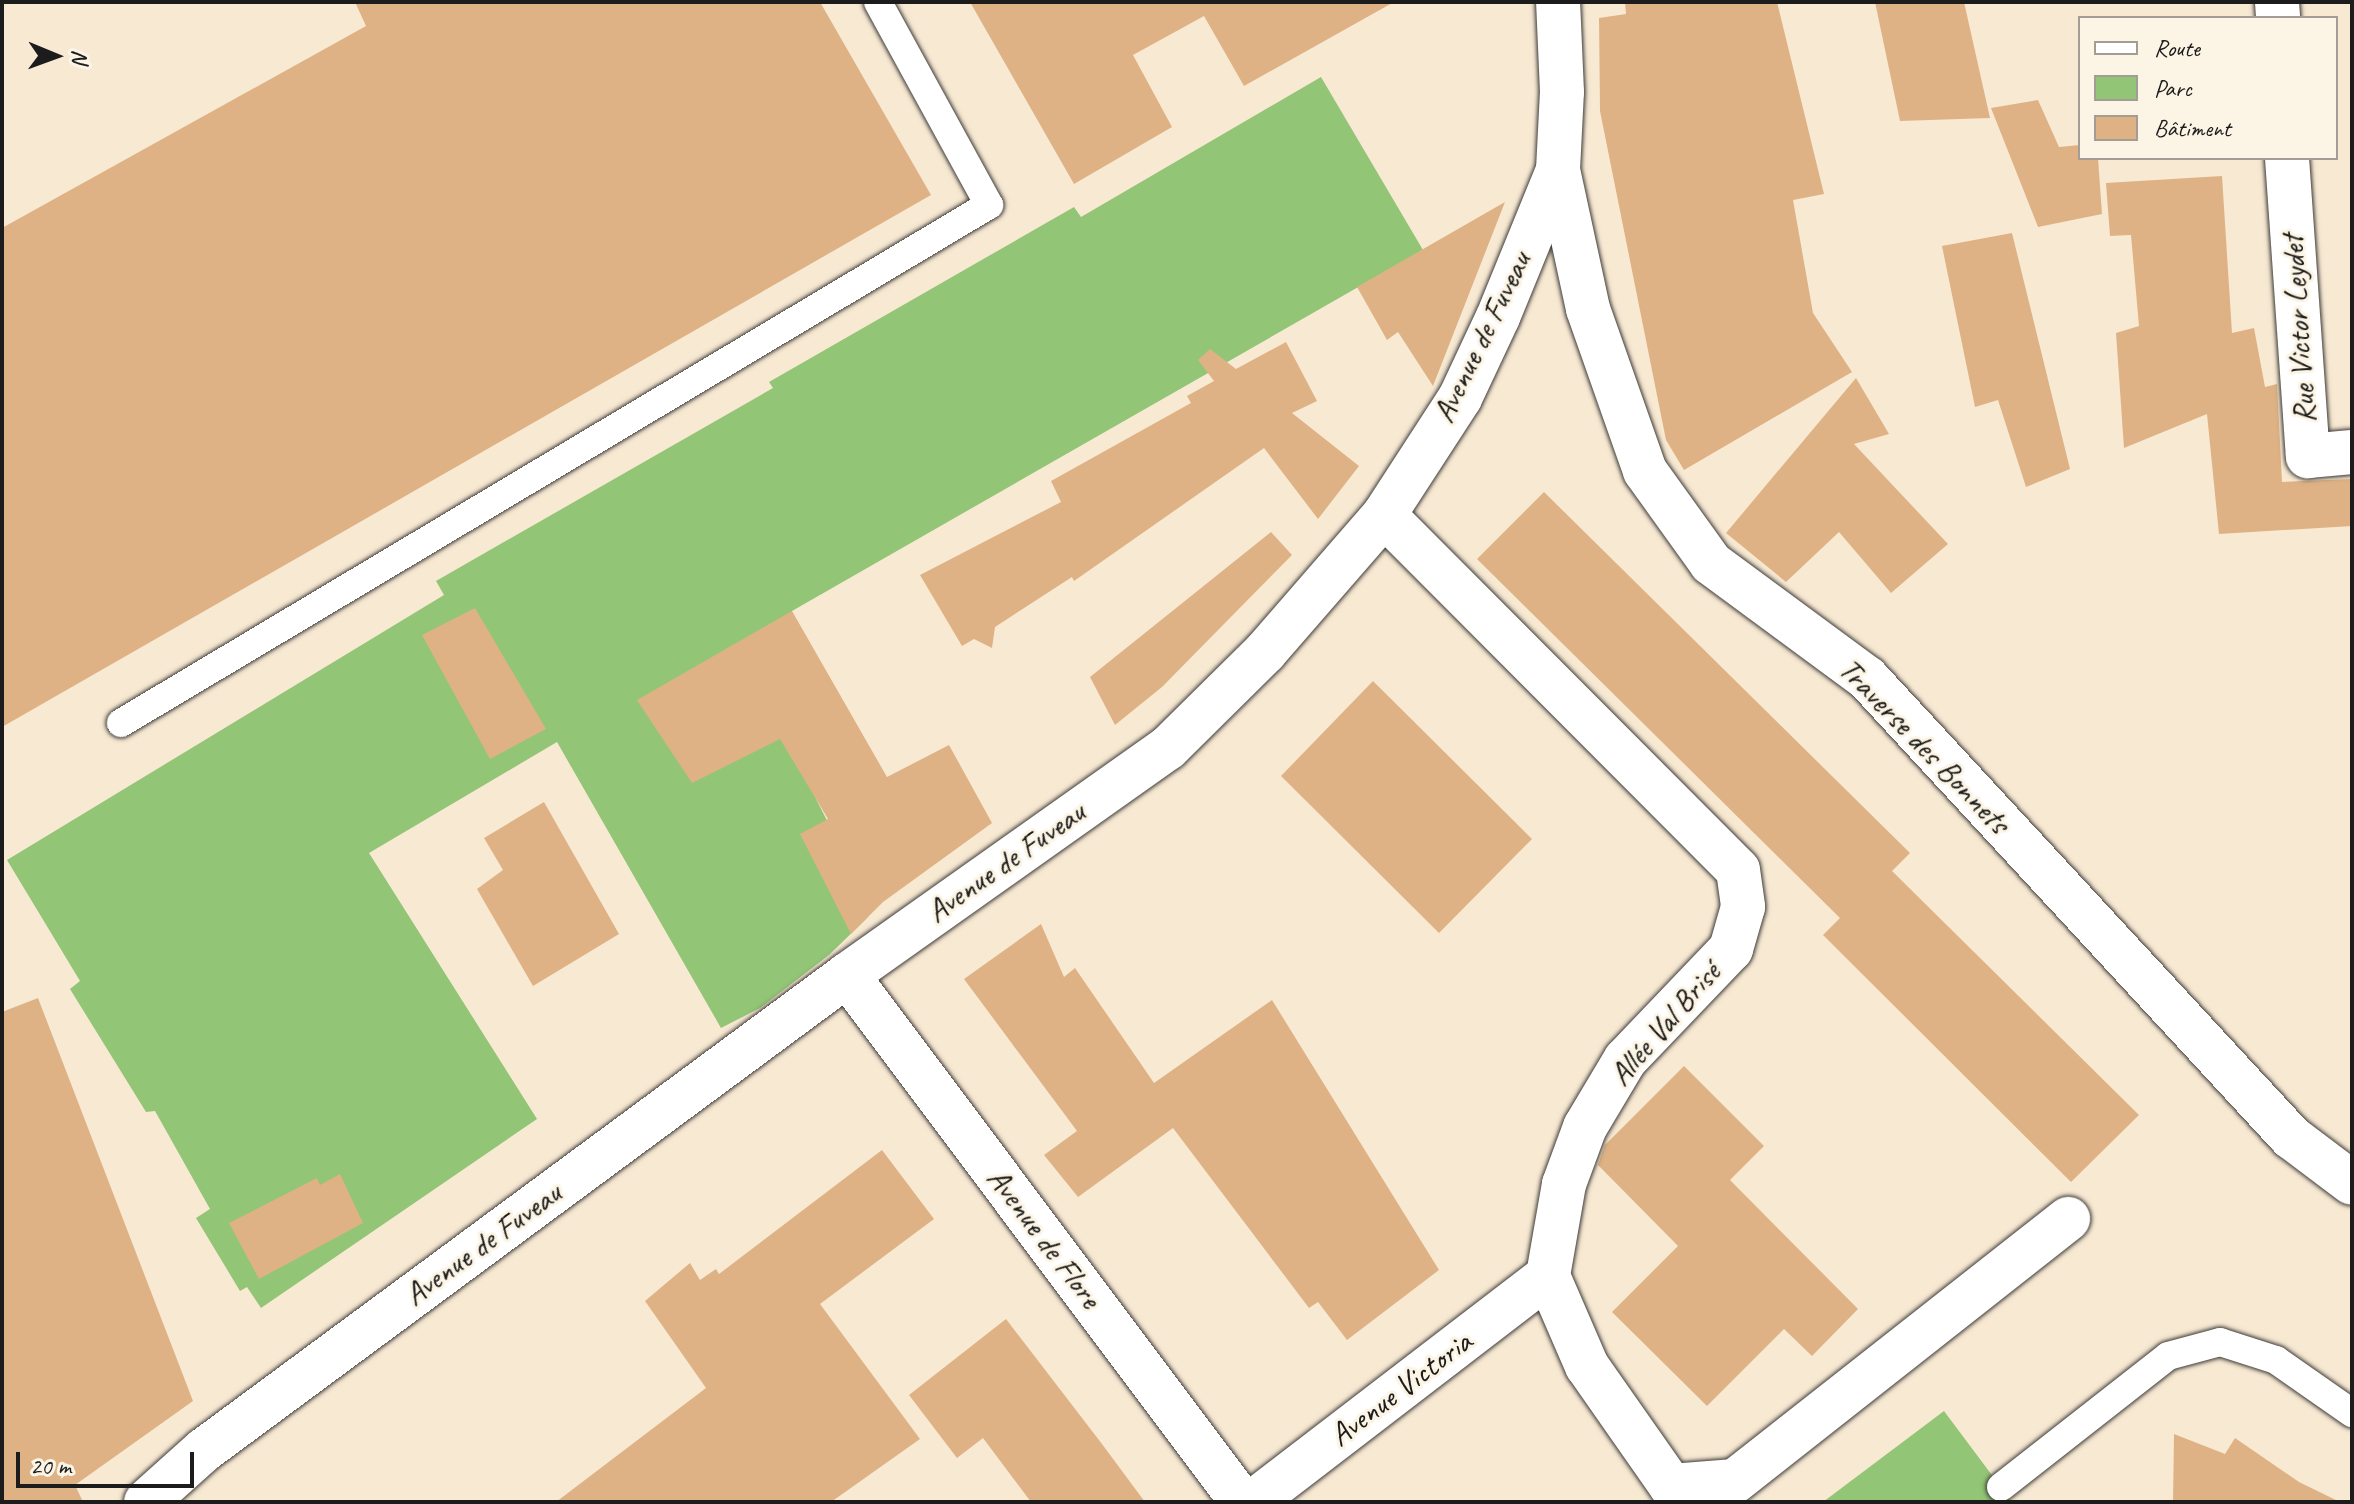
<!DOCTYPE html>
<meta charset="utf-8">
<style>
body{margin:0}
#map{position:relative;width:2354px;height:1504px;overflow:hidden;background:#f8e9d3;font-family:Caveat,sans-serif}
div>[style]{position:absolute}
.green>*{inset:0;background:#92c576}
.building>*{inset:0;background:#dfb285}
.roads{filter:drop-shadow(0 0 2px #3d3b37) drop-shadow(0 0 2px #3d3b37)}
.service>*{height:28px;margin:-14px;padding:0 14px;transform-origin:14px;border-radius:14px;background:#fff}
.minor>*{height:44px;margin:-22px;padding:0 22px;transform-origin:22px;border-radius:22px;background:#fff}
span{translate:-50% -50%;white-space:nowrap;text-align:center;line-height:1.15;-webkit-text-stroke:6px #fcf5e5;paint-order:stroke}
.street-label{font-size:32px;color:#1c1c1c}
.frame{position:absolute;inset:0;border:4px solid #1c1c1c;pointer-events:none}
.legend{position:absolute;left:2078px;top:16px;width:260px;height:144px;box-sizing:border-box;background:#fcf5e5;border:2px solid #a29e95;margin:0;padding:10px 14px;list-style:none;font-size:24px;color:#1c1c1c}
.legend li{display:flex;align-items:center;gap:16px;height:40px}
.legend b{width:40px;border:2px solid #a29e95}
.north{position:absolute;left:16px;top:16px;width:80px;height:80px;-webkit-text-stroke:6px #fcf5e5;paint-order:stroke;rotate:91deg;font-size:22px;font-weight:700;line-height:32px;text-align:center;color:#1c1c1c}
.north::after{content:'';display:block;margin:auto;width:28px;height:36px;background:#1c1c1c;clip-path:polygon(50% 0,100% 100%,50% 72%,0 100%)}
.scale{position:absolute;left:16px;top:1452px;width:178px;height:36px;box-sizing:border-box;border:4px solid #1c1c1c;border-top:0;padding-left:10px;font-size:24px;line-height:28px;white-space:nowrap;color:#1c1c1c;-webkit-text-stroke:6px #fcf5e5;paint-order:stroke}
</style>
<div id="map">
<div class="green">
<div style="clip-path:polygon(1321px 77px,1423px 250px,792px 611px,816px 799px,873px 910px,866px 919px,829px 955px,760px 1008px,721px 1028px,557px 742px,369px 853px,537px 1119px,261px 1308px,247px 1287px,240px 1291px,196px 1218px,210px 1209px,155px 1111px,146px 1112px,70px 989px,80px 981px,7px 860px,444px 595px,436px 581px,773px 388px,769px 382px,1074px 207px,1081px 217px)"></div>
<div style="clip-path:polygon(1944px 1411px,2012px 1502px,1823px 1502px)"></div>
</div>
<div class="building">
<div style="clip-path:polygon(355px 2px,820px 2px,931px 195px,2px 727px,2px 228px,366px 26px)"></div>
<div style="clip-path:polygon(970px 2px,1394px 2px,1244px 86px,1204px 16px,1133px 55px,1172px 127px,1074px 184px)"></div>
<div style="clip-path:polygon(1625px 2px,1777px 2px,1824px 194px,1793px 200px,1813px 313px,1852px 372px,1684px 470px,1666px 440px,1600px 111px,1599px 18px,1626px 14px)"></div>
<div style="clip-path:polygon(1875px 2px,1964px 2px,1990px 118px,1900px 121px)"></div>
<div style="clip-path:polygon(2038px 100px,2059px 147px,2080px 145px,2080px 158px,2098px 158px,2102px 214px,2038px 227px,1991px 108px)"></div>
<div style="clip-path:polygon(2222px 176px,2232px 333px,2254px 328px,2265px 387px,2277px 384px,2282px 482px,2352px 479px,2352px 526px,2219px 534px,2207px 414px,2124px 448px,2116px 333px,2139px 326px,2131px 235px,2110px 236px,2106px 183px)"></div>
<div style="clip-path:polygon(1505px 202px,1433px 386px,1398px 332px,1387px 340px,1357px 287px)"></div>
<div style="clip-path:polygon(2012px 233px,2070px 469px,2026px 487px,1998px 400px,1975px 407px,1942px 246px)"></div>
<div style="clip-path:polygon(1286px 342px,1317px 401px,1292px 413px,1359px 466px,1318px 519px,1264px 448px,1074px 581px,1072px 577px,995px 627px,992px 648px,974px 639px,962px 646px,920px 575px,1061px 502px,1051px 481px,1191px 403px,1187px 396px,1214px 381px,1198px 360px,1210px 349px,1236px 369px)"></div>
<div style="clip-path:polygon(1856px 378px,1889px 434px,1854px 444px,1948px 544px,1891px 593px,1839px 532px,1786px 582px,1726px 533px)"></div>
<div style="clip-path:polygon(1544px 492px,1910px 853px,1892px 871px,2139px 1115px,2071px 1182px,1823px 935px,1840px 918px,1477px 559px)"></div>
<div style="clip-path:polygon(1271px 532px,1292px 555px,1162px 687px,1115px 725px,1090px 677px)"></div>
<div style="clip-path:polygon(475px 608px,546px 729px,490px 759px,422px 635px)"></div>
<div style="clip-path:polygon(792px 611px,887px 777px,949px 745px,992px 823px,883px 902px,851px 934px,800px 834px,828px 819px,780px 739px,692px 783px,637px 700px)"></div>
<div style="clip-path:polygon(1373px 681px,1532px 839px,1439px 933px,1281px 776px)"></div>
<div style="clip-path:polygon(544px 802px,619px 934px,533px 986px,477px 889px,503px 870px,484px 838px)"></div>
<div style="clip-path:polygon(1041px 924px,1064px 977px,1075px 968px,1154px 1083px,1272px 1000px,1439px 1270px,1347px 1340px,1318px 1302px,1309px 1308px,1173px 1128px,1078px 1197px,1044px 1155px,1077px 1131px,964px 979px)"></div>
<div style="clip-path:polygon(38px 998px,193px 1401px,75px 1485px,83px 1502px,2px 1502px,2px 1012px)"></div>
<div style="clip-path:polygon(1684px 1066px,1764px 1146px,1730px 1180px,1858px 1309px,1812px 1356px,1784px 1329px,1707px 1406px,1612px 1312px,1678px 1246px,1598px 1165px,1605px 1145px)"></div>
<div style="clip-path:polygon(882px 1150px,934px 1219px,820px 1304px,920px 1439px,831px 1502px,556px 1502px,706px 1388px,645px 1301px,690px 1263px,700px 1280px,716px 1269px,719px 1274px)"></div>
<div style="clip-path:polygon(340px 1174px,363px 1223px,259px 1279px,229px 1223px,317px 1178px,320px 1185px)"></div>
<div style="clip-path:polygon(1006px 1319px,1102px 1444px,1145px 1502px,1031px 1502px,983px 1438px,957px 1458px,909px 1395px)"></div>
<div style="clip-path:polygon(2174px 1434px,2225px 1454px,2235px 1438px,2299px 1482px,2340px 1502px,2173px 1502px)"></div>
</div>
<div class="roads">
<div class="service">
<div style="left:121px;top:723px;width:1011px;rotate:-30.83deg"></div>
<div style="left:989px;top:205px;width:231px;rotate:-118.7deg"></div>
<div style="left:2001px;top:1487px;width:212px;rotate:-38.1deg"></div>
<div style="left:2168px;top:1356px;width:54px;rotate:-15.1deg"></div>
<div style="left:2220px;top:1342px;width:59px;rotate:17.8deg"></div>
<div style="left:2276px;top:1360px;width:93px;rotate:34.9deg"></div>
</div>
<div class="minor">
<div style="left:2277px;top:2px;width:16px;rotate:86deg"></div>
<div style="left:2287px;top:158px;width:299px;rotate:86deg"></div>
<div style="left:2308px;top:456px;width:44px;rotate:-5.2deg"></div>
<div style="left:1558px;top:170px;width:142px;rotate:77.8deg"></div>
<div style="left:1588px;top:309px;width:172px;rotate:70.6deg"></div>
<div style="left:1645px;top:471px;width:113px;rotate:54.3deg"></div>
<div style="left:1711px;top:563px;width:194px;rotate:36.4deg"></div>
<div style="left:1867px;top:678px;width:625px;rotate:47.27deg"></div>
<div style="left:2291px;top:1137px;width:76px;rotate:37deg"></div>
<div style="left:1384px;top:515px;width:501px;rotate:45.08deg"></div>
<div style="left:1738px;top:870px;width:37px;rotate:82deg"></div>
<div style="left:1743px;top:907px;width:44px;rotate:105.9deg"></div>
<div style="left:1731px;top:949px;width:153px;rotate:133.7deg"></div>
<div style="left:1625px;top:1060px;width:78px;rotate:120.8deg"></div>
<div style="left:1585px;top:1127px;width:61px;rotate:110.2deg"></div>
<div style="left:1564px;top:1184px;width:93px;rotate:99.9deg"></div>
<div style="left:1548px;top:1276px;width:98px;rotate:66.6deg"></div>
<div style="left:1587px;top:1366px;width:146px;rotate:55deg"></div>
<div style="left:1671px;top:1486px;width:64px;rotate:-4.5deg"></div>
<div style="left:1735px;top:1481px;width:424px;rotate:-38.2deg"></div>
<div style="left:847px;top:975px;width:659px;rotate:53.15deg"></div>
<div style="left:146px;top:1502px;width:78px;rotate:-41.9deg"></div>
<div style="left:204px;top:1450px;width:799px;rotate:-36.45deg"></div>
<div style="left:847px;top:975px;width:393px;rotate:-35.3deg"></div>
<div style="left:1168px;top:748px;width:136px;rotate:-44.7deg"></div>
<div style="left:1265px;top:652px;width:181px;rotate:-49deg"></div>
<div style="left:1384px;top:515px;width:140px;rotate:-57deg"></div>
<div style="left:1460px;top:398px;width:89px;rotate:-64.9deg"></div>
<div style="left:1498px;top:317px;width:159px;rotate:-67.8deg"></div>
<div style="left:1558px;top:170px;width:78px;rotate:-87.1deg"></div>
<div style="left:1562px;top:92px;width:90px;rotate:-92.5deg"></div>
<div style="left:1253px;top:1502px;width:372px;rotate:-37.5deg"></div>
</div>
</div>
<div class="street-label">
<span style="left:2299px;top:329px;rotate:-94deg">Rue Victor Leydet</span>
<span style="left:1482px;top:337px;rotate:-64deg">Avenue de Fuveau</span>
<span style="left:1924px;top:746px;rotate:46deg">Traverse des Bonnets</span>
<span style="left:1006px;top:862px;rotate:-35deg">Avenue de Fuveau</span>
<span style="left:1665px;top:1024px;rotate:-49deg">Allée Val Brisé</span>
<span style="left:1044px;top:1238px;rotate:53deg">Avenue de Flore</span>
<span style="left:483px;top:1244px;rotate:-36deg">Avenue de Fuveau</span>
<span style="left:1401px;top:1389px;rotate:-37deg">Avenue Victoria</span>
</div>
<div class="frame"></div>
<ul class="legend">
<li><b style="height:10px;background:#fff"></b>Route</li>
<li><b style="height:22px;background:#92c576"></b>Parc</li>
<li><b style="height:22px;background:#dfb285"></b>Bâtiment</li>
</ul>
<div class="north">N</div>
<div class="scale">20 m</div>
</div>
